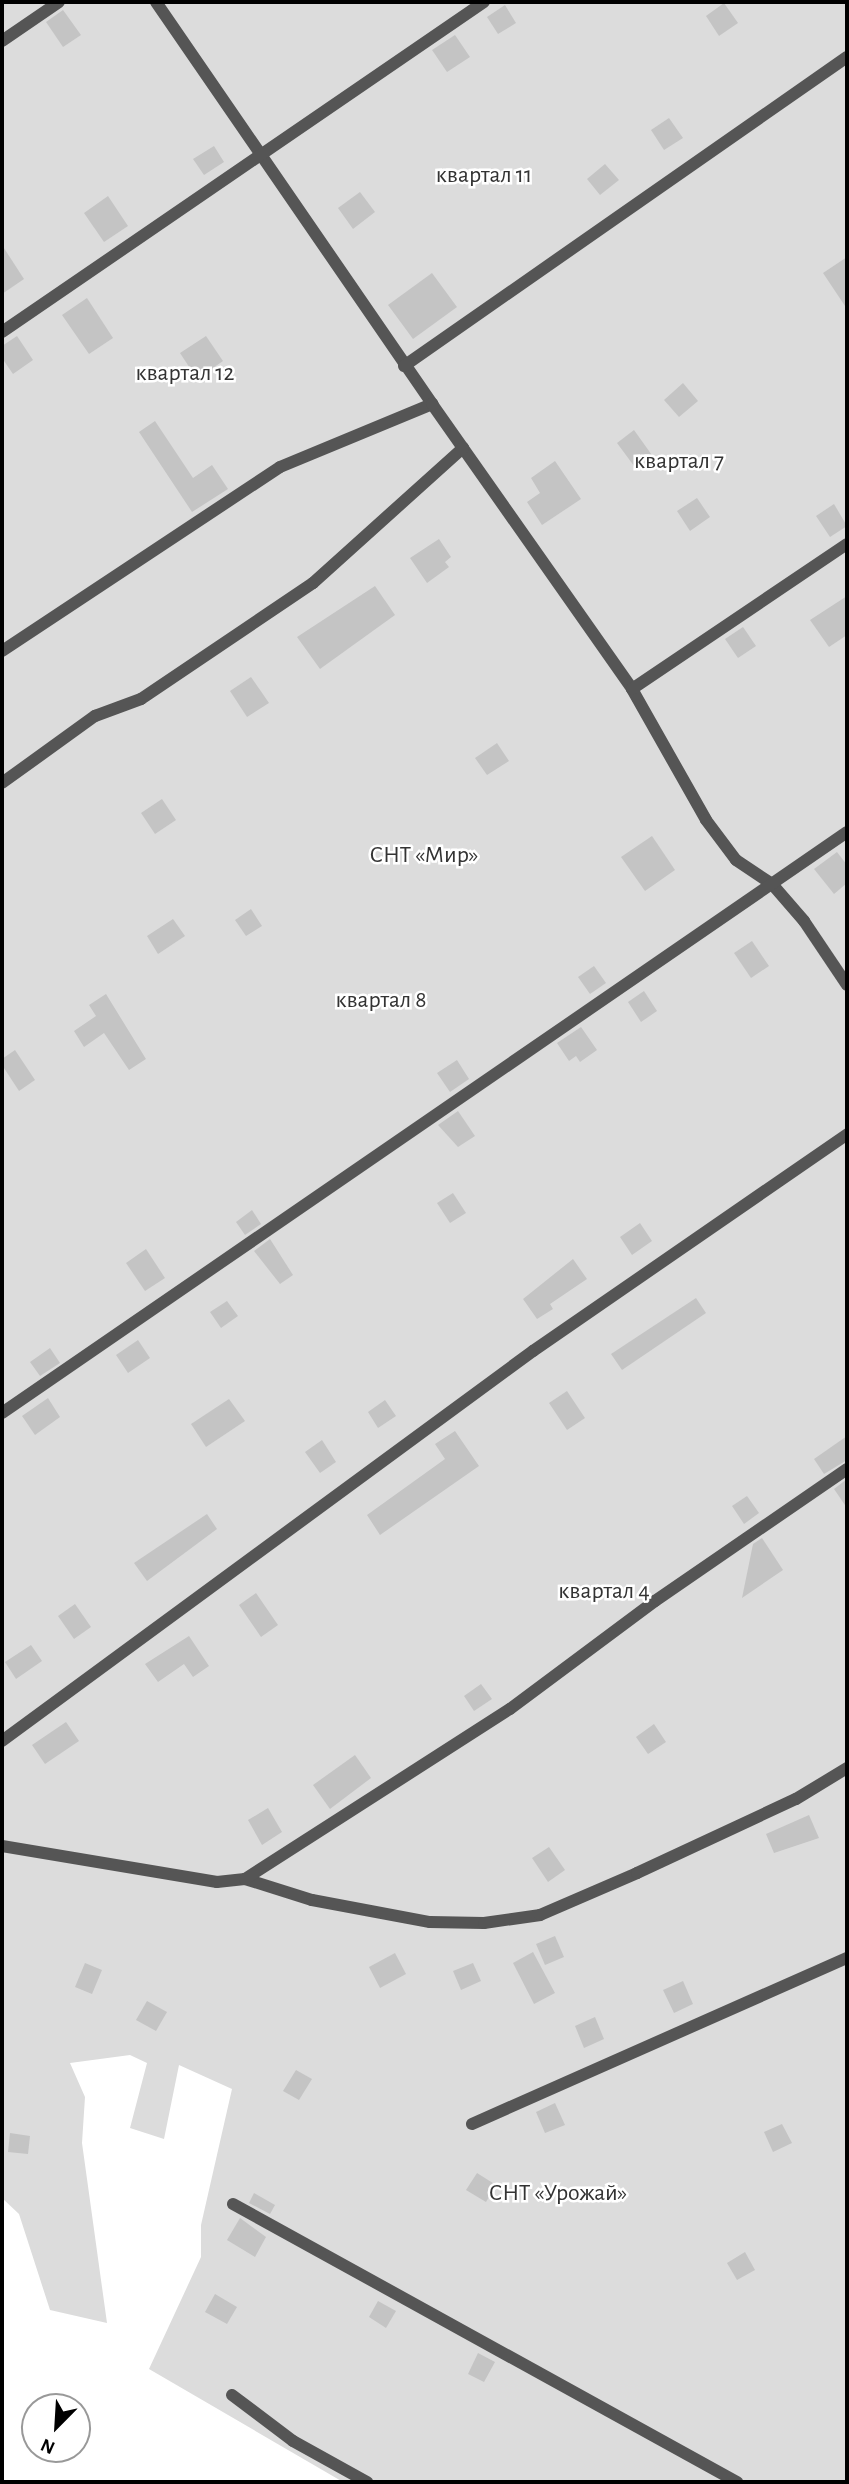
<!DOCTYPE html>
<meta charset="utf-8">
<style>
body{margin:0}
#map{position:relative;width:849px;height:2484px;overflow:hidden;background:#fff;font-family:"Alegreya Sans",sans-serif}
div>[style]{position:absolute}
.green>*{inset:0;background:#dcdcdc}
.building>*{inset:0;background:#c4c4c4}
.service>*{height:12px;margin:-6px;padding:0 6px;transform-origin:6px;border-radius:6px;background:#555}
span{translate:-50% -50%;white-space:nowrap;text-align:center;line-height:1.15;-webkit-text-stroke:5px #fff;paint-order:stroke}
.park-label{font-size:24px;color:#333}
.frame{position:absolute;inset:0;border:4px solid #000;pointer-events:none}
.north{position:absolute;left:21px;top:2393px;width:70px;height:70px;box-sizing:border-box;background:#fff;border:2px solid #999;border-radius:50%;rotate:204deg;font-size:19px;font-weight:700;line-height:28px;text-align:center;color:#000}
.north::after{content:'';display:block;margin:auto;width:24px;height:32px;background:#000;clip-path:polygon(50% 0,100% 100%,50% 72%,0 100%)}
</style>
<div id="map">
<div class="green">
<div style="clip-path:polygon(2px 2px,847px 2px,847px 2482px,343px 2482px,149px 2369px,201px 2257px,201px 2225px,232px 2089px,179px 2065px,164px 2139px,130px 2128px,147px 2063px,130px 2055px,70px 2063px,85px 2097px,82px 2143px,107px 2323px,50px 2310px,19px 2214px,2px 2198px)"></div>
</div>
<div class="building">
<div style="clip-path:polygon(724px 3px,738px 23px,719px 36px,706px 16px)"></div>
<div style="clip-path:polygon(505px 5px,516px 23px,498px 34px,487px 17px)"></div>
<div style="clip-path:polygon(63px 10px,81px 35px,63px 47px,46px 22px)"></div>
<div style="clip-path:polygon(455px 35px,470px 57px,447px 72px,432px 50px)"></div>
<div style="clip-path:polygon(669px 118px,683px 138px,664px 150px,651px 130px)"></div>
<div style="clip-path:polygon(214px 146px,224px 162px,204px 175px,193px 159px)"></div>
<div style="clip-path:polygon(605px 164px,619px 180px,600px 195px,587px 179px)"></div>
<div style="clip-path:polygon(360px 192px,375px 212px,353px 229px,338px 208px)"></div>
<div style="clip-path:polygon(108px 196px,128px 226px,104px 242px,84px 213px)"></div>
<div style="clip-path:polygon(2px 245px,24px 279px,2px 294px)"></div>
<div style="clip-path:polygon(847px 257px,847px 309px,823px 273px)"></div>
<div style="clip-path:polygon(432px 273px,457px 307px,413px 339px,388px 305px)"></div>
<div style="clip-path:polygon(87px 298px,113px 338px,89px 354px,62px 315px)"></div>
<div style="clip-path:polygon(17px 336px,33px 360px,13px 374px,2px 358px,2px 346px)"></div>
<div style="clip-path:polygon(206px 336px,223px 361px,197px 379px,180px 353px)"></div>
<div style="clip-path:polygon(683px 383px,698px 401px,679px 417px,664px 400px)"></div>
<div style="clip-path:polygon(155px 421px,193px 478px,212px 465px,228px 489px,192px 512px,139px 432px)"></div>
<div style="clip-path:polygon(634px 430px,654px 458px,637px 470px,617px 443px)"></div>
<div style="clip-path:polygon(555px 461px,581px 499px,542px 525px,527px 502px,540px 493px,531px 478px)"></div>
<div style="clip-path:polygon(697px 498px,710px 517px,690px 531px,677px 511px)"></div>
<div style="clip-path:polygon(834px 504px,847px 526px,830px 537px,816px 516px)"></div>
<div style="clip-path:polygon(439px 539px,451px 557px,445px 562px,449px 567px,427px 583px,410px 558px)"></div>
<div style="clip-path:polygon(375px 586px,395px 615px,320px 669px,297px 637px)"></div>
<div style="clip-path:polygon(847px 596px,847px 635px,829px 647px,810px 620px)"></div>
<div style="clip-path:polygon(743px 627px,756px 646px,738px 658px,725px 639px)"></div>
<div style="clip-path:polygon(251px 677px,269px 703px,247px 717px,230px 691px)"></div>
<div style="clip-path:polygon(497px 743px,509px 761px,487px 775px,475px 758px)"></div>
<div style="clip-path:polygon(162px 799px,176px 820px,155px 834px,141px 813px)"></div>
<div style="clip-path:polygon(652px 836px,675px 870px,645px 891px,621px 857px)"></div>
<div style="clip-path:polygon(837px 852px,847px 865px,847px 883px,834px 894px,814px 869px)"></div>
<div style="clip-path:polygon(251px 909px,262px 926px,246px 936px,235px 920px)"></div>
<div style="clip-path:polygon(173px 919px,185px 936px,158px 954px,147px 936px)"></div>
<div style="clip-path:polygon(752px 941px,769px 966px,751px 978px,734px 953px)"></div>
<div style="clip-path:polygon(594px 966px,606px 983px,590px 994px,578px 977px)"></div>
<div style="clip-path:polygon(644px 991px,657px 1011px,641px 1022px,628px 1002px)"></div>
<div style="clip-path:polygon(106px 994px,146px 1059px,129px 1070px,104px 1033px,84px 1047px,74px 1031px,96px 1016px,89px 1005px)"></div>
<div style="clip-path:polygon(581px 1027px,597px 1050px,580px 1062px,576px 1056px,569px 1061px,557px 1043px)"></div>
<div style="clip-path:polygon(15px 1050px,35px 1080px,19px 1091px,2px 1065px,2px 1059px)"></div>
<div style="clip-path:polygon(457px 1060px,469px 1079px,450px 1092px,437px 1073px)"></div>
<div style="clip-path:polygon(458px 1111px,475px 1136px,458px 1147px,438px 1125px)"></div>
<div style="clip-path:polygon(453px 1193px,466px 1213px,450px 1223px,437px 1203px)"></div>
<div style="clip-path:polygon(252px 1210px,261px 1224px,245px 1235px,236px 1222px)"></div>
<div style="clip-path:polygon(640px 1223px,652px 1241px,632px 1255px,620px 1237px)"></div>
<div style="clip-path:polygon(270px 1239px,293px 1275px,280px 1284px,254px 1251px)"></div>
<div style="clip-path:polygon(146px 1249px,165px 1278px,145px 1291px,126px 1263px)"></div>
<div style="clip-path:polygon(573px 1259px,587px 1279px,550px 1304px,553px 1309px,537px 1319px,523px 1299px)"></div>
<div style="clip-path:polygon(696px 1298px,706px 1313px,622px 1370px,611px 1354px)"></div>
<div style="clip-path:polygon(227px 1301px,238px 1316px,221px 1328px,210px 1312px)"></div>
<div style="clip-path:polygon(138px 1340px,150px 1358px,128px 1373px,116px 1355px)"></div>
<div style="clip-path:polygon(50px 1348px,60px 1363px,40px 1376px,30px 1362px)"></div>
<div style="clip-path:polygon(567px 1391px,585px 1418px,567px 1430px,549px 1403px)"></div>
<div style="clip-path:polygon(48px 1398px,60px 1417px,35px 1435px,22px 1416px)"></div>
<div style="clip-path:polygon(229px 1399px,245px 1421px,206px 1447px,191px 1424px)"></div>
<div style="clip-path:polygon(385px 1400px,396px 1416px,378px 1428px,368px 1412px)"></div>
<div style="clip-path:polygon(455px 1431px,479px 1466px,380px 1535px,367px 1515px,445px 1459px,435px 1444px)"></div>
<div style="clip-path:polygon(847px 1436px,847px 1460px,824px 1474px,814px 1459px)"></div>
<div style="clip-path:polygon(322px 1440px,336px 1462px,320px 1473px,305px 1452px)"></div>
<div style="clip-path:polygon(847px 1479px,847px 1508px,834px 1489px)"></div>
<div style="clip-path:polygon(747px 1496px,759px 1513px,744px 1524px,732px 1506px)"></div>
<div style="clip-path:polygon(207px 1514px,217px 1529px,147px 1581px,134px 1563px)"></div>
<div style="clip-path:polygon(762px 1538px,783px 1570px,742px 1598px,753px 1544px)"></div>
<div style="clip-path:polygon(256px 1593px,278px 1625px,261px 1637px,239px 1605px)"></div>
<div style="clip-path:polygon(75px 1604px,91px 1627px,74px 1639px,58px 1616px)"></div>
<div style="clip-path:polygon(189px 1636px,209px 1666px,193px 1677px,184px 1664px,158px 1682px,145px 1664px)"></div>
<div style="clip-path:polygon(31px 1645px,42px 1661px,16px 1679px,5px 1662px)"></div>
<div style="clip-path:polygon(481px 1684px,492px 1699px,474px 1711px,464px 1696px)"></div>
<div style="clip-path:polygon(66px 1722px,79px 1741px,45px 1764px,32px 1745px)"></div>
<div style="clip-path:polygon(654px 1724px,666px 1742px,648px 1754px,636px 1737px)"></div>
<div style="clip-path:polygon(355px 1755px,371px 1778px,330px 1809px,313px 1785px)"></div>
<div style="clip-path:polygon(268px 1808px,282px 1832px,262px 1845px,248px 1820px)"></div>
<div style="clip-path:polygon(809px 1815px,819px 1838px,774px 1853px,766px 1834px)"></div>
<div style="clip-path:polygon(549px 1847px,565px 1870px,548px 1882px,532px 1858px)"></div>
<div style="clip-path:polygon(555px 1936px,564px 1957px,545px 1965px,536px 1944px)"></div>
<div style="clip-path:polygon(533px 1952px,555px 1993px,534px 2004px,513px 1963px)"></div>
<div style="clip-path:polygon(395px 1953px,406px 1974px,380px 1988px,369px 1967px)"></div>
<div style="clip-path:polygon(85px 1963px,102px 1970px,92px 1994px,75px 1987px)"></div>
<div style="clip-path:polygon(473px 1963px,481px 1981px,461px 1990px,453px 1971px)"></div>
<div style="clip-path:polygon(683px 1981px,693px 2004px,674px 2013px,663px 1990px)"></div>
<div style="clip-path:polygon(147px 2001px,167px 2012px,156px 2031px,136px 2020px)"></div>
<div style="clip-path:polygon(595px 2017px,604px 2039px,584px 2048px,575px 2026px)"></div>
<div style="clip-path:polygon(296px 2070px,312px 2079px,299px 2100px,283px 2091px)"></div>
<div style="clip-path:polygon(555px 2103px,565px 2125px,545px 2133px,536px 2112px)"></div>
<div style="clip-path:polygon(782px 2124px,792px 2143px,773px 2152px,764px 2132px)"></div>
<div style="clip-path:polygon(10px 2133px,30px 2136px,28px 2154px,8px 2152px)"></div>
<div style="clip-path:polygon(477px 2173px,496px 2185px,486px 2202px,466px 2190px)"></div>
<div style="clip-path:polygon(254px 2193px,275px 2205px,270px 2214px,249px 2203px)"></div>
<div style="clip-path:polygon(240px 2218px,266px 2237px,255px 2257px,227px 2240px)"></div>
<div style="clip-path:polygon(745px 2252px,755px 2270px,737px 2280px,727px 2263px)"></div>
<div style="clip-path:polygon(215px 2294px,237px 2307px,227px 2324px,205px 2312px)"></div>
<div style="clip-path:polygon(378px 2301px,396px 2311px,386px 2328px,369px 2317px)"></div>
<div style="clip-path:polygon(478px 2353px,495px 2362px,484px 2382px,468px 2374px)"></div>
</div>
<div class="service">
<div style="left:156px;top:2px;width:488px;rotate:55.5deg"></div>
<div style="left:2px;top:41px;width:69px;rotate:-34.4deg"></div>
<div style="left:2px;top:332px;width:584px;rotate:-34.4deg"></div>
<div style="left:404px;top:366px;width:540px;rotate:-34.9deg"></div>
<div style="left:2px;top:651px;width:333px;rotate:-33.5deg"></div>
<div style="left:280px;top:467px;width:165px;rotate:-22.5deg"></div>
<div style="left:432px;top:404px;width:348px;rotate:54.9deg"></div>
<div style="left:632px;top:689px;width:150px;rotate:60.5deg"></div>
<div style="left:706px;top:820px;width:50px;rotate:53.1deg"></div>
<div style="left:736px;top:860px;width:43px;rotate:33.7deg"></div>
<div style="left:772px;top:884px;width:49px;rotate:49.1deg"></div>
<div style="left:804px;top:921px;width:77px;rotate:56.1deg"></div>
<div style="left:632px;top:689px;width:259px;rotate:-34deg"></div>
<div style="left:2px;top:783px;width:115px;rotate:-35.8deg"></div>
<div style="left:95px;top:716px;width:49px;rotate:-20.3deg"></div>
<div style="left:141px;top:699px;width:207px;rotate:-34deg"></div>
<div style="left:313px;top:583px;width:202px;rotate:-42deg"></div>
<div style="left:2px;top:1413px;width:1025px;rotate:-34.51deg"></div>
<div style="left:2px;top:1741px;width:659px;rotate:-36.3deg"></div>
<div style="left:533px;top:1351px;width:382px;rotate:-34.6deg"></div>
<div style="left:2px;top:1846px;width:218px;rotate:9.5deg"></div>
<div style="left:217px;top:1882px;width:28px;rotate:-6deg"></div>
<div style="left:245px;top:1879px;width:70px;rotate:17.4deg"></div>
<div style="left:312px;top:1900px;width:120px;rotate:10.6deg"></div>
<div style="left:430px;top:1922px;width:54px;rotate:1.1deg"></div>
<div style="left:484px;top:1923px;width:57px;rotate:-8.1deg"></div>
<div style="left:540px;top:1915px;width:106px;rotate:-23.4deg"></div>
<div style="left:637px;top:1873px;width:175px;rotate:-25deg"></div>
<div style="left:796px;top:1799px;width:60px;rotate:-31.3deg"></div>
<div style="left:245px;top:1879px;width:315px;rotate:-32.7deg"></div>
<div style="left:510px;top:1709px;width:181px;rotate:-36.7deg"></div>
<div style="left:655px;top:1601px;width:233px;rotate:-34.5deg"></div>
<div style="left:472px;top:2124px;width:410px;rotate:-23.9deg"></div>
<div style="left:233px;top:2204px;width:576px;rotate:28.88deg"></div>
<div style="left:232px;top:2395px;width:76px;rotate:37deg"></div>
<div style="left:293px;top:2441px;width:85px;rotate:29deg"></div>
</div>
<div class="park-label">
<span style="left:484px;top:176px">квартал 11</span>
<span style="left:185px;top:374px">квартал 12</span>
<span style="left:679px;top:462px">квартал 7</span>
<span style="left:424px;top:856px">СНТ «Мир»</span>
<span style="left:381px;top:1001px">квартал 8</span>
<span style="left:604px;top:1592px">квартал 4</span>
<span style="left:558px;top:2194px">СНТ «Урожай»</span>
</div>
<div class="frame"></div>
<div class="north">N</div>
</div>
